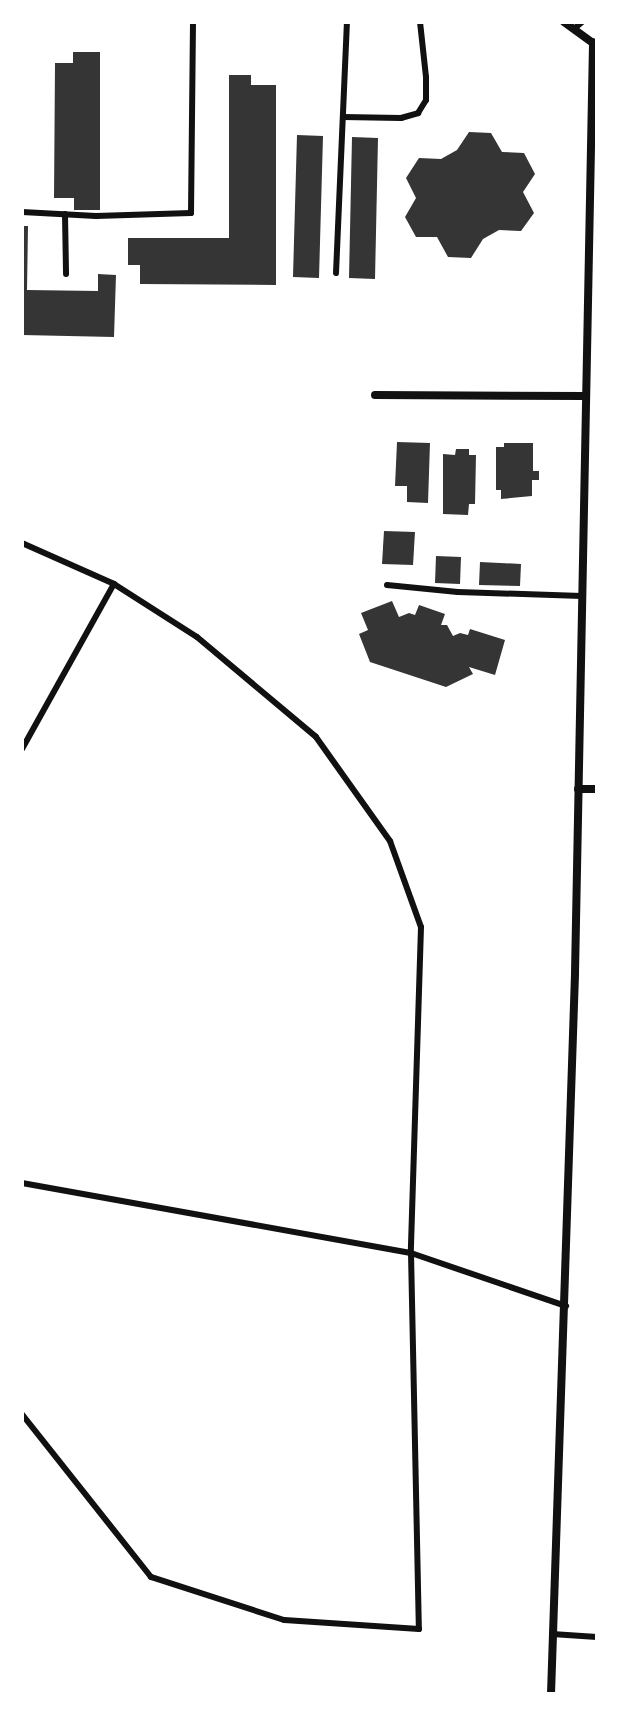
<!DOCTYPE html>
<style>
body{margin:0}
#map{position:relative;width:619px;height:1716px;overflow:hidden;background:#fff;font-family:"Golos Text",sans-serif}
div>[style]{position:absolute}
.building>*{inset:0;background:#353535}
.service>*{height:6px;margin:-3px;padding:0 3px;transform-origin:3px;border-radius:3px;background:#111}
.minor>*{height:8px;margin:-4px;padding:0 4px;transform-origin:4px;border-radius:4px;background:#111}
span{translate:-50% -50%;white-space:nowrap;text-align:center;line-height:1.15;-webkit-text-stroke:8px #fff;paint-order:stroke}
.frame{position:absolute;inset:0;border:24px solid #fff;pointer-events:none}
</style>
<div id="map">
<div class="building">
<div style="clip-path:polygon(73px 52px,100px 52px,100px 210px,74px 210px,74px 198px,54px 198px,55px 63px,73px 63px)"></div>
<div style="clip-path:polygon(229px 75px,251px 75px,251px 85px,276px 85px,276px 285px,140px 284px,140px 265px,128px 265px,128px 238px,229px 238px)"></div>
<div style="clip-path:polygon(469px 132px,491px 133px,502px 152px,524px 153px,535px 174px,523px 192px,534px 213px,521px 231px,499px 230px,483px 239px,471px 258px,448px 257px,437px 237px,416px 237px,405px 217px,416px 198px,406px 178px,419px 158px,441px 159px,457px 150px)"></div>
<div style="clip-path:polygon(297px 135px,323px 136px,319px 278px,293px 277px)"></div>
<div style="clip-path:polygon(352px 137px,378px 138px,375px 279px,349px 278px)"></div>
<div style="clip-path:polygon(22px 226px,28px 226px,27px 290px,98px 291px,98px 274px,116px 275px,114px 337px,22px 335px)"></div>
<div style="clip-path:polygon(397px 442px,430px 443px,428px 503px,407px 502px,407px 486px,395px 486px)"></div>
<div style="clip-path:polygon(504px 443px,533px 443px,533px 471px,539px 471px,539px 480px,532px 480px,532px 496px,501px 499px,501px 490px,496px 490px,496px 447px,504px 447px)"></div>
<div style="clip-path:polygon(456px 449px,469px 449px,469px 455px,476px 455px,475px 504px,469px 504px,468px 515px,443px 514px,443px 454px,455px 455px)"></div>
<div style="clip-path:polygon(384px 531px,415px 532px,413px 565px,382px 564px)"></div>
<div style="clip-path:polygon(436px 556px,461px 557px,460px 584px,435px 583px)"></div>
<div style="clip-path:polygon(480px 562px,521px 564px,520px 586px,479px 585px)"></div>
<div style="clip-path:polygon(392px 601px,399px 617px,409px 613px,415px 615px,419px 605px,445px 614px,441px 625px,447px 625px,453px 636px,460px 633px,468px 635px,470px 629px,505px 640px,495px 675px,469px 667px,473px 674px,446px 687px,370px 662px,359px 634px,368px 630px,361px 613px)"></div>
</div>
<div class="service">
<div style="left:574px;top:29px;width:11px;rotate:-41deg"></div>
<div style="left:343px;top:117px;width:58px;rotate:1deg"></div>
<div style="left:401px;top:118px;width:18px;rotate:-16deg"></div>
<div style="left:418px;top:113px;width:15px;rotate:-58deg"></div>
<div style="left:426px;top:100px;width:23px;rotate:-90deg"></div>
<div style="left:426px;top:77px;width:55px;rotate:-96.2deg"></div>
<div style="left:22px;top:212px;width:74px;rotate:3.1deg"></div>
<div style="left:96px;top:216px;width:95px;rotate:-1.8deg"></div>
<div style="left:191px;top:213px;width:191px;rotate:-89.4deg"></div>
<div style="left:65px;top:214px;width:60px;rotate:89deg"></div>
<div style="left:336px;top:273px;width:251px;rotate:-87.5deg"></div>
<div style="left:22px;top:543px;width:101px;rotate:24deg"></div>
<div style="left:114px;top:584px;width:98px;rotate:32.6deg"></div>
<div style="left:197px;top:637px;width:155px;rotate:40deg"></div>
<div style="left:316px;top:737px;width:128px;rotate:54.6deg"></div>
<div style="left:390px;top:841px;width:91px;rotate:70.2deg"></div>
<div style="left:421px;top:927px;width:326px;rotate:91.8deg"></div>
<div style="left:411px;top:1253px;width:376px;rotate:88.8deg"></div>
<div style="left:419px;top:1629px;width:135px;rotate:-176.2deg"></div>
<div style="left:284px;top:1620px;width:140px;rotate:-162.1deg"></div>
<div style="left:151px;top:1577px;width:208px;rotate:-128.4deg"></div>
<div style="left:387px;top:585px;width:71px;rotate:5.6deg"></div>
<div style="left:458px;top:592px;width:124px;rotate:1.8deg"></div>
<div style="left:22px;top:749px;width:189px;rotate:-60.9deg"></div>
<div style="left:22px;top:1183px;width:395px;rotate:10.2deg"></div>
<div style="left:411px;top:1253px;width:164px;rotate:18.9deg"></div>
<div style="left:552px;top:1634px;width:45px;rotate:3.8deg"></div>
</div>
<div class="minor">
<div style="left:564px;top:22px;width:37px;rotate:36deg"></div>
<div style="left:375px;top:395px;width:211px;rotate:0.3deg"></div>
<div style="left:578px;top:789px;width:19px"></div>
<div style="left:551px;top:1694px;width:721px;rotate:-88.09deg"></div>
<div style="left:575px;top:973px;width:931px;rotate:-88.89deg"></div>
</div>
<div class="frame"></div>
</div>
